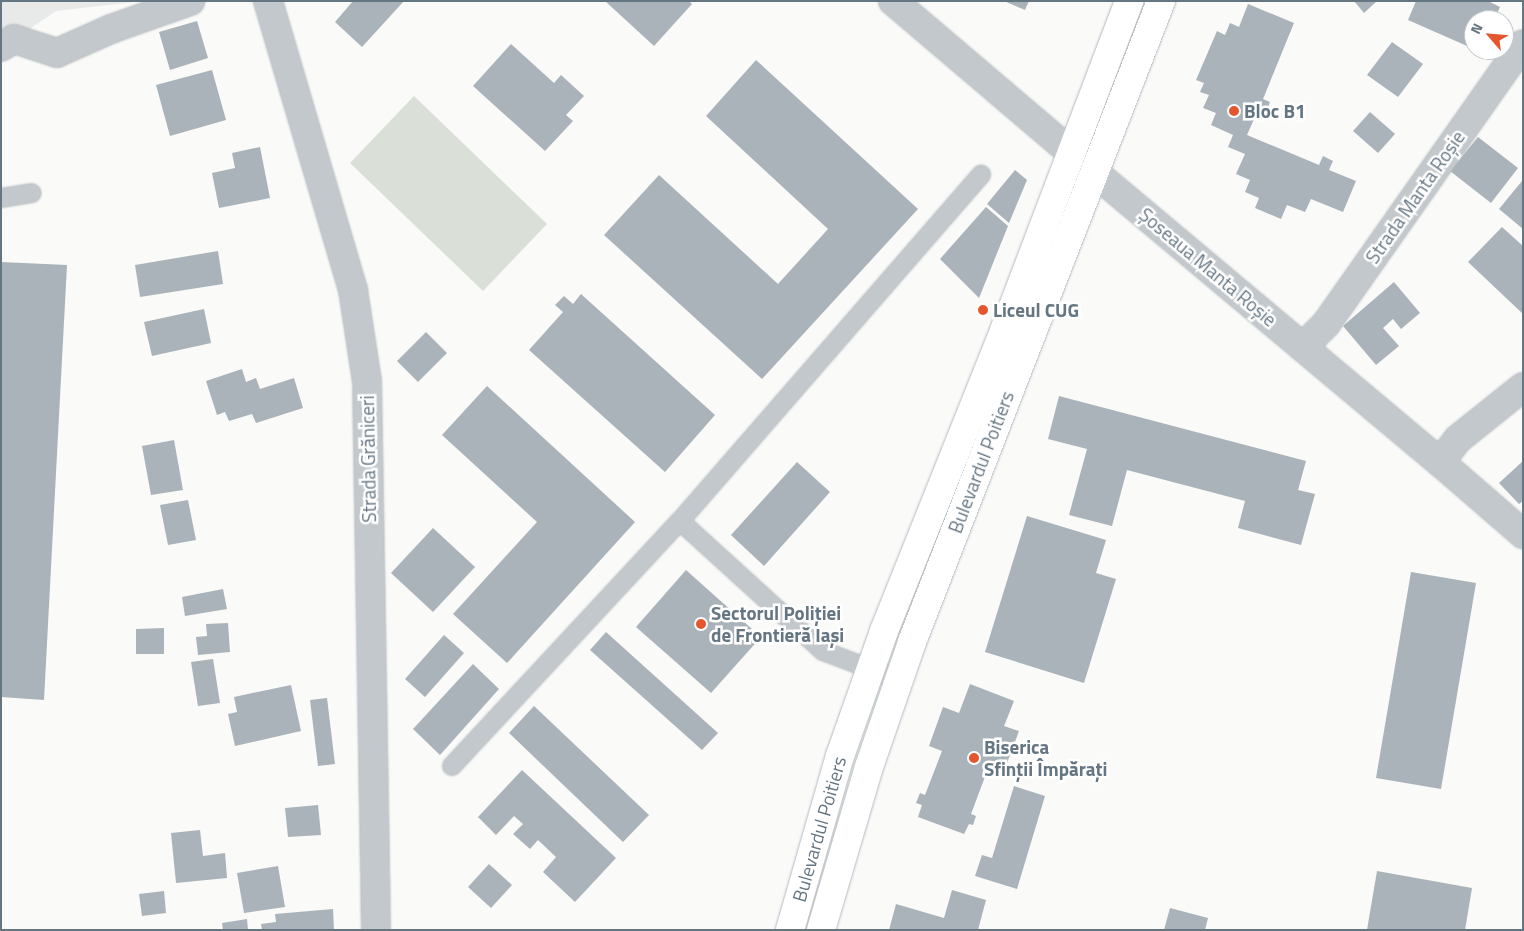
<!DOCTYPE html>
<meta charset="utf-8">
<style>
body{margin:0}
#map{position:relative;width:1524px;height:931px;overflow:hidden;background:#fafaf8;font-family:"Titillium Web",sans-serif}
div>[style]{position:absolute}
.built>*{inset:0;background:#e8e9e9}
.green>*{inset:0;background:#dadfd7}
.building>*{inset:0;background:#aab3b9}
.roads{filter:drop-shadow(0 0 1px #b3babf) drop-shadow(0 0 1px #b3babf)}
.service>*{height:18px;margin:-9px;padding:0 9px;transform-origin:9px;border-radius:9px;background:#c3c8cc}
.minor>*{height:28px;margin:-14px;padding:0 14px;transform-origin:14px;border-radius:14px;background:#c3c8cc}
.tertiary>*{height:28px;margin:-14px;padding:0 14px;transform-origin:14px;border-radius:14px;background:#c3c8cc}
.secondary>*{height:28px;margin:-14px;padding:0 14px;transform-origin:14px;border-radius:14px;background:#fff}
.dots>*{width:14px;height:14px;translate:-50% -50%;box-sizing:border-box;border:2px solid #fff;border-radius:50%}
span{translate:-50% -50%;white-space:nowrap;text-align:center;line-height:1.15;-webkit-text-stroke:5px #fff;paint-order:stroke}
.poi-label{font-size:19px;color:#657683;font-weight:700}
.left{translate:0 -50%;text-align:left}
.street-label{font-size:19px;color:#657683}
.frame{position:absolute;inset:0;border:2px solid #657683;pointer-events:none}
.north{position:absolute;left:1464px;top:10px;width:50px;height:50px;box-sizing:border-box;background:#fff;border:1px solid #c1c8cd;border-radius:50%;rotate:297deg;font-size:14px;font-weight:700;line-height:20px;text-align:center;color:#657683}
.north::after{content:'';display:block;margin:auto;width:18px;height:22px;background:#e4572e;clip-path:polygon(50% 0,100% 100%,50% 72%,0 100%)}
</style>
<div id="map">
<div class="built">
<div style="clip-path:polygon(1px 1px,143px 1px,56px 11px,1px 48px)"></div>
</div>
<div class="green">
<div style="clip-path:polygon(414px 96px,547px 224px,483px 291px,350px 163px)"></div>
</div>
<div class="building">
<div style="clip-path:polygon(353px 1px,404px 1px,362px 47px,335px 22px)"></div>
<div style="clip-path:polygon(605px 1px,689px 1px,692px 4px,654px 46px)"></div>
<div style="clip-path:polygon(1004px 1px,1029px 1px,1025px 10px)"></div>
<div style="clip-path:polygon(1354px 1px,1377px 1px,1364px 13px)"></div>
<div style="clip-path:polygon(1416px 1px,1488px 1px,1500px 7px,1494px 20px,1474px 20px,1474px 49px,1408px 20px)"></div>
<div style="clip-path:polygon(1248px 4px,1294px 23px,1263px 99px,1270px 102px,1266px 113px,1258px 110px,1247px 135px,1319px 165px,1323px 156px,1333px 161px,1329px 170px,1356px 181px,1343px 212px,1311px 199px,1305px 212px,1287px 205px,1281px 219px,1255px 208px,1259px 198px,1245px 192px,1250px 180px,1236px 174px,1245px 154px,1228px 147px,1233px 135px,1211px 125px,1216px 113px,1203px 108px,1209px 95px,1200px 92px,1204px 83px,1196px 80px,1217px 31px,1225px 35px,1230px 23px,1239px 27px)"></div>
<div style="clip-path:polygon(197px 21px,208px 58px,170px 70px,159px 32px)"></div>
<div style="clip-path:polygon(1392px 42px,1423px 64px,1398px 97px,1367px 75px)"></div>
<div style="clip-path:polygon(511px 44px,554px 83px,561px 75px,584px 96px,566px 115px,573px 121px,545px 151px,473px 86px)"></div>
<div style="clip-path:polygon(756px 60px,918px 209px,762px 379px,604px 235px,659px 175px,778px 284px,828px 229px,706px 116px)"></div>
<div style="clip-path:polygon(212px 70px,226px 120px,170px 136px,156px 85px)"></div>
<div style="clip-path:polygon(1370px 112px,1395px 134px,1378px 153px,1353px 131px)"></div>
<div style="clip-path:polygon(1478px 137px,1518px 168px,1491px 203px,1450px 171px)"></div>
<div style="clip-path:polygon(260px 147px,270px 198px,219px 208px,212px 173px,235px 168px,232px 153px)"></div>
<div style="clip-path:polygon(1015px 170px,1027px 180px,1009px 223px,987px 204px)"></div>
<div style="clip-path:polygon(1522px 181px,1523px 182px,1523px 229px,1499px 209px)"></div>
<div style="clip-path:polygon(986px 207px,1008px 226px,979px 298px,940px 259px)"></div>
<div style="clip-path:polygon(1502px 227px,1523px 246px,1523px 314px,1468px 262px)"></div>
<div style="clip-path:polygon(218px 251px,223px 284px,140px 297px,135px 265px)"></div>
<div style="clip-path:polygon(1px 262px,67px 265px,44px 700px,1px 697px)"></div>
<div style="clip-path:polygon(1394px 282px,1420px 313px,1401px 329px,1393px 319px,1383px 328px,1399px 346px,1376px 365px,1343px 326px)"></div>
<div style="clip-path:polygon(581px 294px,715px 415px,665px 472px,529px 350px,563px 312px,555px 305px,564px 296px,573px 304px)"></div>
<div style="clip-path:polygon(204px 309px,211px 343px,152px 356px,144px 322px)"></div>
<div style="clip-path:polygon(426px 332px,447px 353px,418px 382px,397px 361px)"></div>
<div style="clip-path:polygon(242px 369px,246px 382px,256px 378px,260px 389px,294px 378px,303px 408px,256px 423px,252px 414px,229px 421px,225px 412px,217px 415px,206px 381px)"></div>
<div style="clip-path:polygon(487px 386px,635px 522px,507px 663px,453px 614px,537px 522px,442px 435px)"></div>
<div style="clip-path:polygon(1059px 396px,1306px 461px,1298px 490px,1315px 494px,1301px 545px,1238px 528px,1245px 501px,1127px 470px,1112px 526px,1069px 515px,1087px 449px,1048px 439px)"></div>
<div style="clip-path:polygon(174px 440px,183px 490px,151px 495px,142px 446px)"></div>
<div style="clip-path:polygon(1523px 461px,1523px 501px,1519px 504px,1499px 483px)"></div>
<div style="clip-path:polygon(797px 462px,830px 492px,764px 566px,731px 535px)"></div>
<div style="clip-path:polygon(188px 500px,196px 540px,168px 545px,160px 505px)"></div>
<div style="clip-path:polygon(1027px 516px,1106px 540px,1096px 573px,1116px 579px,1084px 683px,985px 652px)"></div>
<div style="clip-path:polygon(433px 528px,475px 567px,433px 612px,391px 573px)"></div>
<div style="clip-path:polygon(686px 570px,761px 637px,711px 693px,636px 627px)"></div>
<div style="clip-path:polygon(1411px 572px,1476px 583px,1441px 789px,1376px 778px)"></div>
<div style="clip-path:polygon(223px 589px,227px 609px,185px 616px,182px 597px)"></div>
<div style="clip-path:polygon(228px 623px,230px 652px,198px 655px,196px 637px,207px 636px,206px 624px)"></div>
<div style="clip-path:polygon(164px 628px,164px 654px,136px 654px,136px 629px)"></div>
<div style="clip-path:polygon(606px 632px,718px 733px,702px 750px,590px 650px)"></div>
<div style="clip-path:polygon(444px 635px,464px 653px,425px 697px,405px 679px)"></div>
<div style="clip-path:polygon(213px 659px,220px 703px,198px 706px,191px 662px)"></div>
<div style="clip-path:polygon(473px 664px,499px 689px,440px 755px,413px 729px)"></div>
<div style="clip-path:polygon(970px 684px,1014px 701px,1004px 726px,1019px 731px,1004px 771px,989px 766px,971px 814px,976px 816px,973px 825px,969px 824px,964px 834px,918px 817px,922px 805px,916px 803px,920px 793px,925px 795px,942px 751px,929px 746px,943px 707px,959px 713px)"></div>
<div style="clip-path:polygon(291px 685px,301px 731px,235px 746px,228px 714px,237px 712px,234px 697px)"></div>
<div style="clip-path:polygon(327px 698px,335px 764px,318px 766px,310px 700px)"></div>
<div style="clip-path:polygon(534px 706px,649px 815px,623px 842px,509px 733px)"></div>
<div style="clip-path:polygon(522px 770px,616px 858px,575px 902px,543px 872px,556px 857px,538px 840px,530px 849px,513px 834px,523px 824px,514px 816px,496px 835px,478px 817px)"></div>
<div style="clip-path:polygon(1014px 786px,1045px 796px,1017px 889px,975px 876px,982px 855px,992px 858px)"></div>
<div style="clip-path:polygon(318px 805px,321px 835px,288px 837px,285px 808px)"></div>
<div style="clip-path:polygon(200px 830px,203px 856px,225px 853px,227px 878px,176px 883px,171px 833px)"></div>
<div style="clip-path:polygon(489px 864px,512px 885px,491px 908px,468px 887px)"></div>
<div style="clip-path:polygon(278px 866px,285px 907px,244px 913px,237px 873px)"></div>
<div style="clip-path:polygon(1377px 871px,1472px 888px,1465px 930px,1367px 930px)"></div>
<div style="clip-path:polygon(952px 890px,986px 900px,978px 930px,889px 930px,896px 904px,944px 918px)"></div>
<div style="clip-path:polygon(164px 891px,166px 913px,142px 916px,139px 894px)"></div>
<div style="clip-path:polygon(1170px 908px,1208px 918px,1205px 930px,1164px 930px)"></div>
<div style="clip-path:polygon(333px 909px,334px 930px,262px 930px,261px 924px,276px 922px,275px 914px)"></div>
<div style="clip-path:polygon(247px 919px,248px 930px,223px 930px,222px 923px)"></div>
</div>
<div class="roads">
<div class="service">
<div style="left:1px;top:198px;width:31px;rotate:-9deg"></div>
<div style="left:899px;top:680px;width:81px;rotate:-159.1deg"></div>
<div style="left:823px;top:651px;width:193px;rotate:-137.7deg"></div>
<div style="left:680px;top:521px;width:459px;rotate:-49deg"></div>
<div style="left:452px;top:766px;width:335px;rotate:-47.1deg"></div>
</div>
<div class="minor">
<div style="left:268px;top:1px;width:301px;rotate:73.6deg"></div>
<div style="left:353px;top:290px;width:92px;rotate:81.3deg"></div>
<div style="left:367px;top:381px;width:549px;rotate:89.06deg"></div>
<div style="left:893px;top:1px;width:264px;rotate:40.4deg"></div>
<div style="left:1px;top:47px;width:15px;rotate:-32deg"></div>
<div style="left:14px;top:39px;width:45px;rotate:18deg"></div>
<div style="left:57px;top:53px;width:59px;rotate:-24deg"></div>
<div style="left:111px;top:29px;width:84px;rotate:-19.5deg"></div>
<div style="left:1303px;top:347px;width:33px;rotate:-45deg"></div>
<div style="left:1326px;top:324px;width:342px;rotate:-54.9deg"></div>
<div style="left:1440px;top:462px;width:29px;rotate:-52deg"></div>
<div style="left:1458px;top:439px;width:83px;rotate:-38.7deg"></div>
</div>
<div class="tertiary">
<div style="left:1094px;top:172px;width:451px;rotate:40deg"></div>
<div style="left:1440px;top:462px;width:110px;rotate:40.9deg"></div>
</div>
<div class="secondary">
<div style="left:790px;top:930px;width:181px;rotate:-74deg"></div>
<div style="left:840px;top:756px;width:133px;rotate:-70.6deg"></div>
<div style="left:884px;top:631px;width:326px;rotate:-68.2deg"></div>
<div style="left:1005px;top:328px;width:350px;rotate:-69.2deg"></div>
<div style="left:821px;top:930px;width:170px;rotate:-73.6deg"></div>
<div style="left:869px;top:767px;width:132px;rotate:-71deg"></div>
<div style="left:912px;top:642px;width:688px;rotate:-68.77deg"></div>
</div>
</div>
<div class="dots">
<div style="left:1234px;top:111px;background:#e4572e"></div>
<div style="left:983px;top:310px;background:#e4572e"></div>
<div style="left:701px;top:624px;background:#e4572e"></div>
<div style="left:974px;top:758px;background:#e4572e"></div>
</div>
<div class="poi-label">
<span class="left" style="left:1244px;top:111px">Bloc B1</span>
<span class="left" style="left:993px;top:310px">Liceul CUG</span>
<span class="left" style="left:711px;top:624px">Sectorul Poliției<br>de Frontieră Iași</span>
<span class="left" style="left:984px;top:758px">Biserica<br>Sfinții Împărați</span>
</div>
<div class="street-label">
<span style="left:1415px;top:197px;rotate:-55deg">Strada Manta Roșie</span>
<span style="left:1208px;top:267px;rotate:40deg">Șoseaua Manta Roșie</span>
<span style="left:368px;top:459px;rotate:-91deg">Strada Grăniceri</span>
<span style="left:981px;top:462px;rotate:-69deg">Bulevardul Poitiers</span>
<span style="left:819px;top:829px;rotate:-74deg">Bulevardul Poitiers</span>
</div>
<div class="frame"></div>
<div class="north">N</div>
</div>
